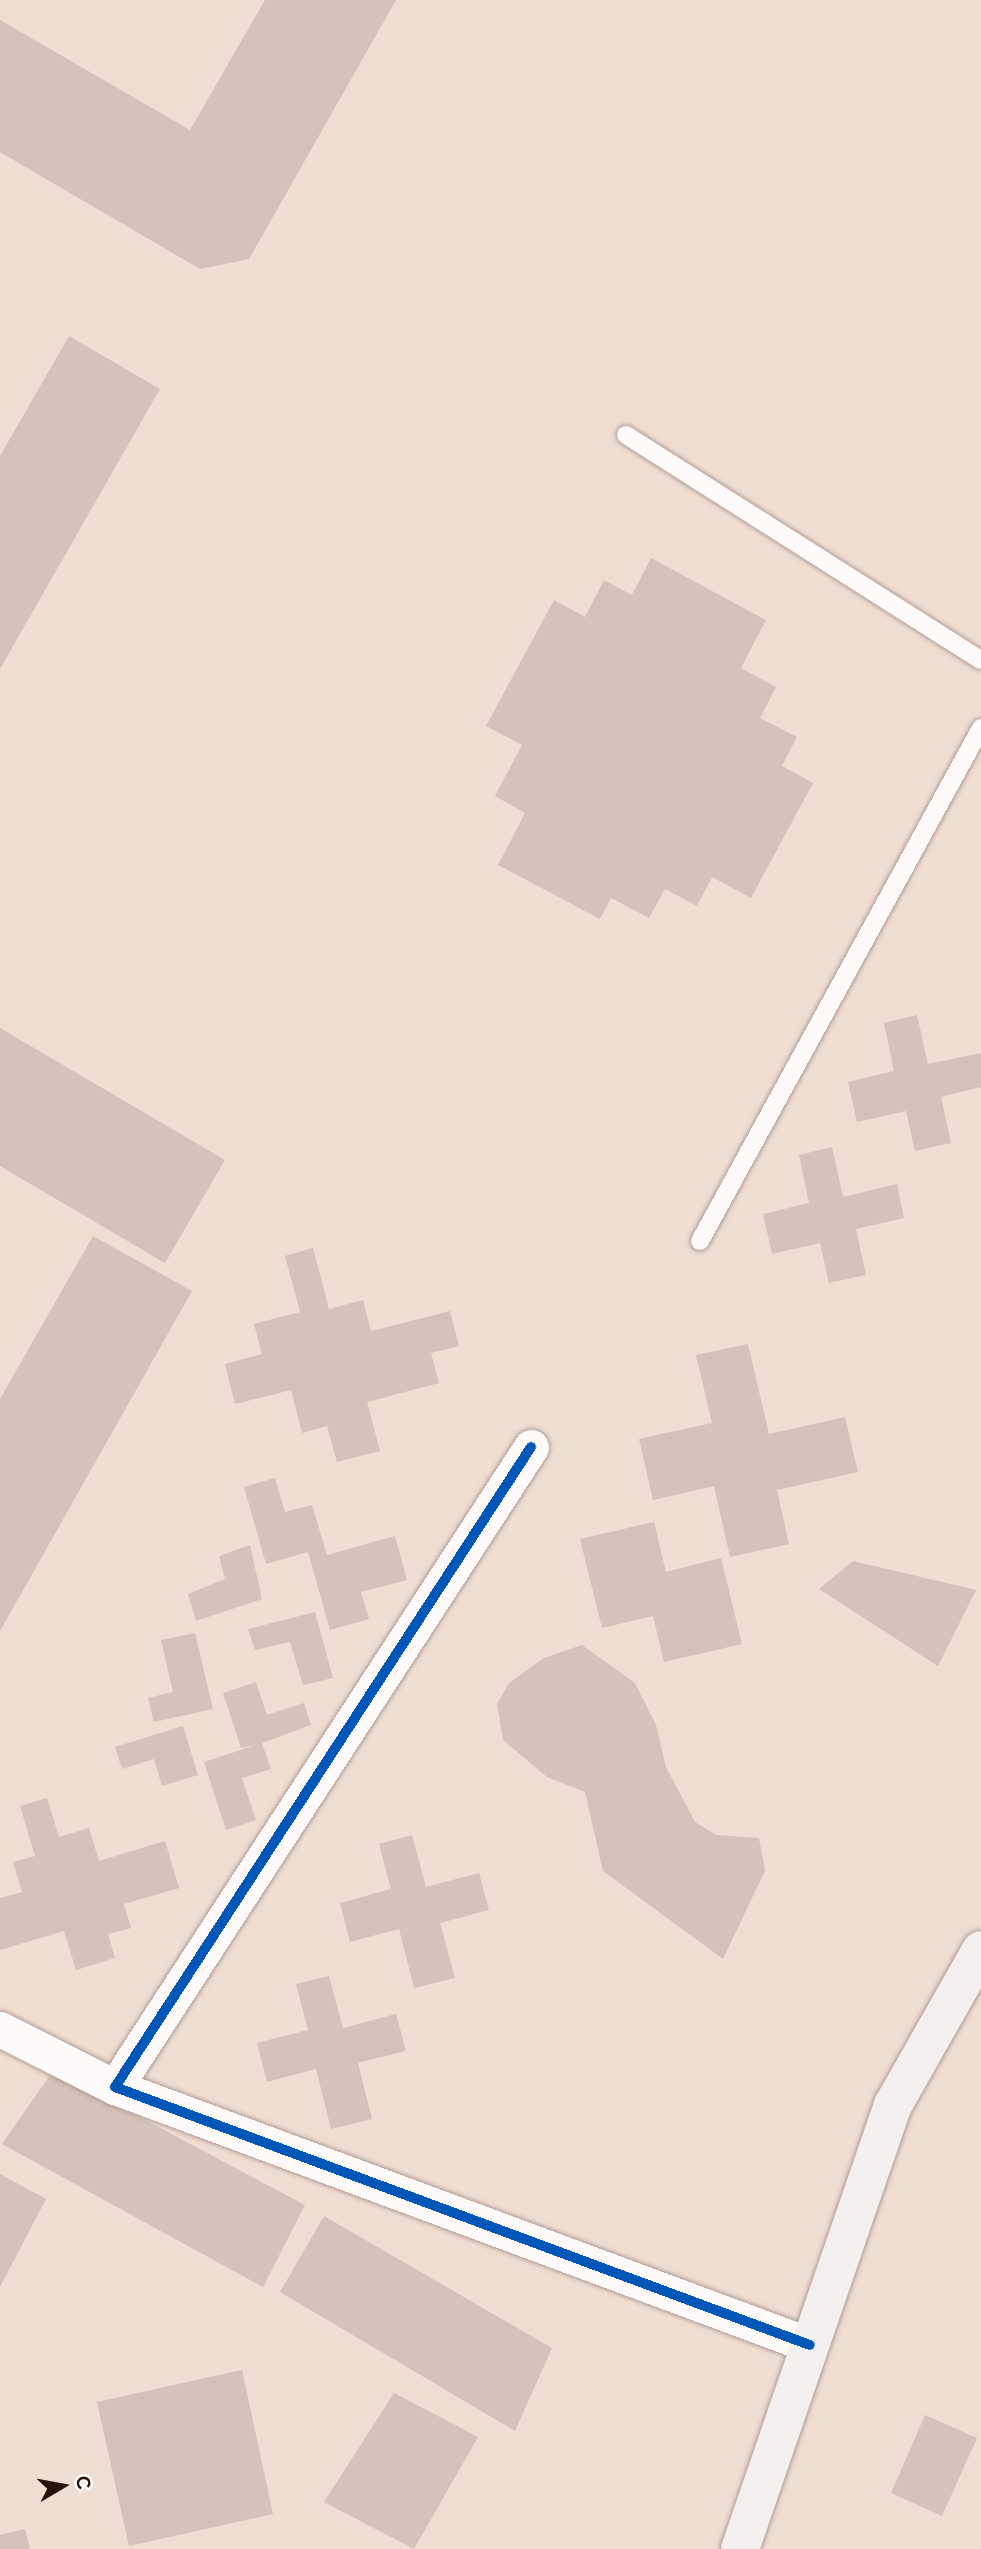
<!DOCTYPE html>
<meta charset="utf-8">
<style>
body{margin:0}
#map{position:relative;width:981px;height:2549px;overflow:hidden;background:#f0ddd4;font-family:Raleway,sans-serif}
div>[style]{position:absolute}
.building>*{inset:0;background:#d6c1bb}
.roads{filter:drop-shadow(0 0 2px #b09d94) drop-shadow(0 0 2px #b09d94)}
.service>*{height:18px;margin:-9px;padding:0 9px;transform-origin:9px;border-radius:9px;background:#fdfaf9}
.minor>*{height:35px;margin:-17.5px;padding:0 17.5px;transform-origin:17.5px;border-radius:17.5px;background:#fdfaf9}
.secondary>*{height:38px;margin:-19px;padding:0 19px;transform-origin:19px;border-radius:19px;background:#f5f0f0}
.cycleway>*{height:10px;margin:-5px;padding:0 5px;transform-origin:5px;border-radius:5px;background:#0057b8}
span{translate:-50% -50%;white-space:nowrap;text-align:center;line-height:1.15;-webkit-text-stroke:7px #fff;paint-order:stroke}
.north{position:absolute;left:28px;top:2451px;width:70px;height:70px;-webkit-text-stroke:5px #fff;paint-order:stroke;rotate:80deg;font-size:19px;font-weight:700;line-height:28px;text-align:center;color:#271307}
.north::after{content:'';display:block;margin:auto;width:24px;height:32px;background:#271307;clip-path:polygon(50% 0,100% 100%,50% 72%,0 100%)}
</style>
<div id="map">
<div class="building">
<div style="clip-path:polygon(265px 0,396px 0,249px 259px,200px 269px,0 152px,0 20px,190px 130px)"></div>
<div style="clip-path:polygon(69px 336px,160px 389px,0 669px,0 456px)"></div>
<div style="clip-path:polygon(651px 558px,766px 620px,741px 668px,776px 687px,760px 718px,797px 737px,782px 766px,813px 783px,751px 898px,712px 877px,697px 906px,665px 889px,649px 918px,611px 898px,600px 919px,498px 865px,525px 813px,495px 796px,522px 745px,486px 726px,554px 600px,585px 617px,604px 580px,632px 595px)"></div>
<div style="clip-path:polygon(917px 1015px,928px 1064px,981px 1053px,981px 1087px,941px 1097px,951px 1143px,915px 1151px,906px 1111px,857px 1122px,848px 1082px,894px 1071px,884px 1023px)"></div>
<div style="clip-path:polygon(0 1028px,225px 1160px,165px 1263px,0 1166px)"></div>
<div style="clip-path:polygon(832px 1147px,843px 1197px,897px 1184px,904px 1218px,856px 1229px,866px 1275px,829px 1283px,820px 1243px,772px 1254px,763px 1214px,809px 1203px,799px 1155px)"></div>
<div style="clip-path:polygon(93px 1236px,192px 1291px,0 1631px,0 1399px)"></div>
<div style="clip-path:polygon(313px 1248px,329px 1309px,363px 1300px,371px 1331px,450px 1311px,459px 1346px,431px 1353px,439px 1383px,367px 1402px,380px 1451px,337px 1462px,327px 1426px,302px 1433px,291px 1390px,235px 1404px,225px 1364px,262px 1354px,254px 1324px,300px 1312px,285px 1256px)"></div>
<div style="clip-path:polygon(748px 1344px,769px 1434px,845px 1417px,858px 1472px,777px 1490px,789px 1544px,730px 1557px,714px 1486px,653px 1500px,639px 1439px,712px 1423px,696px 1355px)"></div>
<div style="clip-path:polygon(275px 1478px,285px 1512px,312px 1505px,327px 1555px,395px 1536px,407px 1580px,361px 1592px,369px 1619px,330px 1630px,308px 1552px,266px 1564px,244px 1487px)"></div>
<div style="clip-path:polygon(654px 1522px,666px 1572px,721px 1558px,742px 1644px,664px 1662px,653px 1616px,602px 1628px,580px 1539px)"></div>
<div style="clip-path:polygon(250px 1545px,262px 1599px,196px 1621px,188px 1594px,225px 1579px,219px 1556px)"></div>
<div style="clip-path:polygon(853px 1561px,976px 1590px,938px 1666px,819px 1589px)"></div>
<div style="clip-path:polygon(315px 1612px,333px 1678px,303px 1685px,290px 1642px,255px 1650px,248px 1629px)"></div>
<div style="clip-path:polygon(195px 1633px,213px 1709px,154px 1722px,148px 1698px,173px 1692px,161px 1640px)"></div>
<div style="clip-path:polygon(582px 1645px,635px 1683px,656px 1725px,666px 1767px,695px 1822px,716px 1835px,759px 1838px,765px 1871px,723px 1959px,603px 1871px,585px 1792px,547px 1777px,503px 1740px,497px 1704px,509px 1683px,544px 1658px)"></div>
<div style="clip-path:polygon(256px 1682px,267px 1715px,304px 1703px,311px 1725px,262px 1743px,271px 1769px,242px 1778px,256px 1820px,226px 1830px,204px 1762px,256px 1745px,241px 1748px,223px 1693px)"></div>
<div style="clip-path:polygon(183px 1726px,198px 1775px,162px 1786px,154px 1759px,122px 1769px,115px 1747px)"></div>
<div style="clip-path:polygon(47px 1798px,59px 1837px,89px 1828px,99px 1861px,165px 1841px,179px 1888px,124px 1904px,131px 1928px,108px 1934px,115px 1958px,76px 1970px,64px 1931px,0 1950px,0 1898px,22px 1892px,13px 1862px,35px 1856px,20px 1806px)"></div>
<div style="clip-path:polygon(412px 1835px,426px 1887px,479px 1873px,489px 1910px,440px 1923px,455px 1978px,414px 1988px,399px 1929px,350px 1942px,340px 1903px,391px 1889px,379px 1844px)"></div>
<div style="clip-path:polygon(329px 1976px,343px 2028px,396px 2014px,406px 2051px,358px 2063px,372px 2119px,331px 2129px,316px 2069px,267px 2082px,257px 2043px,308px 2030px,296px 1984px)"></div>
<div style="clip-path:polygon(53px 2071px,305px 2205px,263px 2287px,2px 2144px)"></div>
<div style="clip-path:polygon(0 2174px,46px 2199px,0 2287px)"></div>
<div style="clip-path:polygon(324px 2216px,552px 2348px,515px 2431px,280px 2292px)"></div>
<div style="clip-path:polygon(242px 2370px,273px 2514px,129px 2546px,97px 2402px)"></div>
<div style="clip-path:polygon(394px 2393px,478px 2437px,414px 2549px,324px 2502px)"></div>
<div style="clip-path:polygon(925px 2415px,977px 2438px,942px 2516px,891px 2493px)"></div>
<div style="clip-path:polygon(25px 2529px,30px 2549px,0 2549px,0 2535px)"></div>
</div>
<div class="roads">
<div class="service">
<div style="left:626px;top:435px;width:420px;rotate:32.4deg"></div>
<div style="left:700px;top:1241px;width:585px;rotate:-61.29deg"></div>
</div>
<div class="minor">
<div style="left:531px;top:1447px;width:763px;rotate:123.02deg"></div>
<div style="left:115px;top:2087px;width:741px;rotate:20.37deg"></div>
<div style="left:0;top:2029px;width:129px;rotate:26.8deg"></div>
</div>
<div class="secondary">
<div style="left:740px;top:2549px;width:470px;rotate:-71deg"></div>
<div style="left:893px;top:2105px;width:178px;rotate:-60.4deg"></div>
</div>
</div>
<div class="cycleway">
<div style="left:531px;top:1447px;width:763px;rotate:123.02deg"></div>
<div style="left:115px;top:2087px;width:741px;rotate:20.37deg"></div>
</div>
<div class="north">С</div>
</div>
